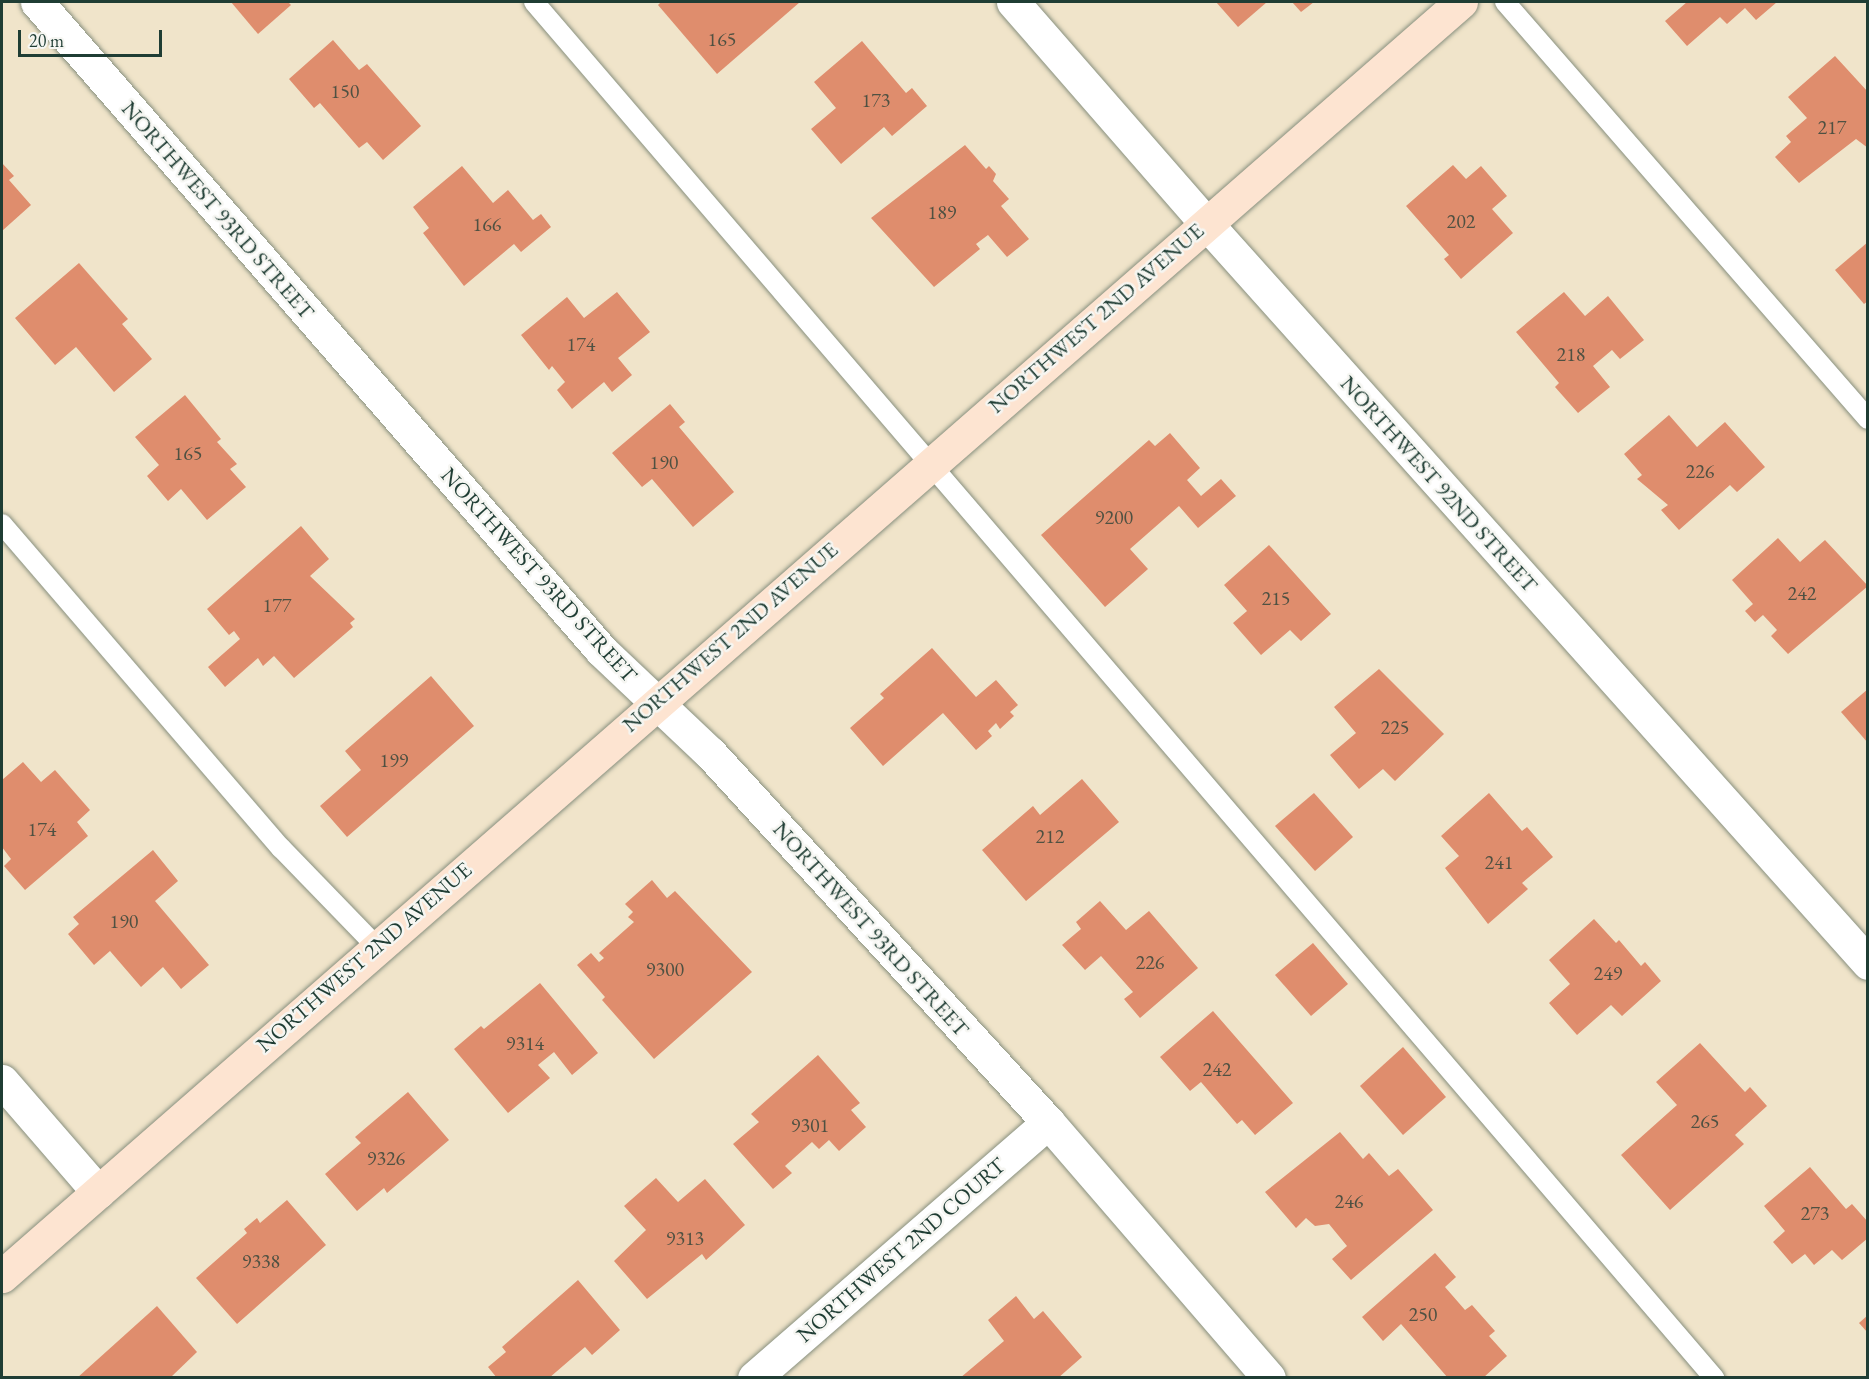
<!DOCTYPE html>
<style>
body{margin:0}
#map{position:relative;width:1869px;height:1379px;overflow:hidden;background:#f0e4ca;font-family:"EB Garamond",serif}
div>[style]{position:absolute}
.building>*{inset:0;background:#df8d6d}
.roads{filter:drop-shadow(0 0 2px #88907f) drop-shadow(0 0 2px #88907f)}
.lane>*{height:20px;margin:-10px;padding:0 10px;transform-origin:10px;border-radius:10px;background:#fff}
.street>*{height:33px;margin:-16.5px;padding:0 16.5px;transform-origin:16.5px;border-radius:16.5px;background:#fff}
.secondary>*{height:33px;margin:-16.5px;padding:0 16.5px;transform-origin:16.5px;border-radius:16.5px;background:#fde4d1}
span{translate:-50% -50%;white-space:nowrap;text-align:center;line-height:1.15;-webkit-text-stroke:5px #f6f6f2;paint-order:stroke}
.number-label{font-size:20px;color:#4f5142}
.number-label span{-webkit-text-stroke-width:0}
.street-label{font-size:22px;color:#1f3d34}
.frame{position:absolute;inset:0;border:3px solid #1f3d34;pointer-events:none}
.scale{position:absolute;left:18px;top:30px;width:144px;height:27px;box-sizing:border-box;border:3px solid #1f3d34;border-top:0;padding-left:8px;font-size:18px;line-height:21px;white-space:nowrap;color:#1f3d34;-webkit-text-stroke:4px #f6f6f2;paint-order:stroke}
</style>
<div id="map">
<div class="building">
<div style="clip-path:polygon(231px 2px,288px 2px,291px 5px,258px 34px)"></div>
<div style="clip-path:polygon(661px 2px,800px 2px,717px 74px,658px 5px)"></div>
<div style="clip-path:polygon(1216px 2px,1267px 2px,1238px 27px)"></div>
<div style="clip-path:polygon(1292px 2px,1314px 2px,1301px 12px)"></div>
<div style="clip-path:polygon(1687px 2px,1777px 2px,1756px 20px,1745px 8px,1727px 24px,1720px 17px,1687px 46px,1665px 21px)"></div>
<div style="clip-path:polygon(333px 40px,359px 70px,367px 64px,421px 126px,383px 160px,367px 142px,359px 148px,320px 103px,314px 108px,289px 79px)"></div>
<div style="clip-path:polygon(862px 41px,906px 93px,912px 88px,927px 106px,892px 136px,884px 127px,841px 164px,811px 129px,836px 108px,814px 82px)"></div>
<div style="clip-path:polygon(1835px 56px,1868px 92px,1868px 148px,1856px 139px,1799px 183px,1775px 157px,1791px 142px,1786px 136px,1807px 118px,1788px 97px)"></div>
<div style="clip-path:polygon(965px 145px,986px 169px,989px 166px,996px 174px,993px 181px,1009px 199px,1001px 206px,1029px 239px,1007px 257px,988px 235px,976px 244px,980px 249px,934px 287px,871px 218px)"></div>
<div style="clip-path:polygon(2px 163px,14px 176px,9px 180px,31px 205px,2px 231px)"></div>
<div style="clip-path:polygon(1453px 165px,1466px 179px,1481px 166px,1507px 196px,1492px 209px,1513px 233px,1461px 279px,1444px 259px,1449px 255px,1406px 206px)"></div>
<div style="clip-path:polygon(462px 166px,493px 203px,508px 190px,533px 220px,541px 214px,551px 227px,521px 252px,514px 244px,464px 286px,423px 233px,429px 228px,413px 207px)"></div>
<div style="clip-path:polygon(1868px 242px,1868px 301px,1864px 304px,1835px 270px)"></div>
<div style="clip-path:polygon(79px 263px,128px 319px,122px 324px,152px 359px,114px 392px,76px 347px,55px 365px,15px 318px)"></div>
<div style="clip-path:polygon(617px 292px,650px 332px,618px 358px,632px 375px,612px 392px,604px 382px,572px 409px,557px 390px,565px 382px,552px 366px,549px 370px,521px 335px,567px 297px,584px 318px)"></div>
<div style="clip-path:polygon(1564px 292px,1585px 316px,1608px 296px,1644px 340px,1620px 359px,1612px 350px,1593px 366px,1610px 387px,1578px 413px,1555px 387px,1559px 383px,1516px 332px)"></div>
<div style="clip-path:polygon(185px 395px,221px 439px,217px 442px,237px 464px,230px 469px,246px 487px,207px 520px,181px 489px,168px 501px,147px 476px,159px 465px,135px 437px)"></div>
<div style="clip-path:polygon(670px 404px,685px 422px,679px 427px,734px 492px,693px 527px,652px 479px,642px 487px,612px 453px)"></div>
<div style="clip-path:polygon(1669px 415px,1697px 447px,1725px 422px,1765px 467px,1737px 492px,1730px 485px,1679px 530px,1661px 510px,1668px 505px,1637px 479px,1642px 475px,1624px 454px)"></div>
<div style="clip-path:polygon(1170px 433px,1200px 468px,1187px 480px,1201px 496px,1221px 479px,1236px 496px,1198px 528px,1179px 506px,1130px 549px,1148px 569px,1105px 607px,1041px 535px,1149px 440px,1155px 446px)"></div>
<div style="clip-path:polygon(301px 526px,329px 559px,310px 576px,355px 619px,350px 623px,353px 627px,294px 678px,274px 656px,263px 666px,258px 658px,225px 687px,208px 667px,240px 639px,234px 631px,229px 635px,207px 609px)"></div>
<div style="clip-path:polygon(1778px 538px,1800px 562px,1825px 540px,1868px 586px,1788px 654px,1771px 636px,1777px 630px,1763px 615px,1755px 622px,1745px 611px,1753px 604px,1732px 580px)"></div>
<div style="clip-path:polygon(1269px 545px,1331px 614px,1301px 641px,1290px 630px,1261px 655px,1233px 623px,1247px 611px,1224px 585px)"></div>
<div style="clip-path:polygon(932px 648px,976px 697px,996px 680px,1018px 705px,1010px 712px,1014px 716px,1000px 729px,996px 723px,988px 731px,992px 736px,976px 750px,943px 713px,883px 766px,850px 728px,884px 698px,880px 694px)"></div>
<div style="clip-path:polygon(1379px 669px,1444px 734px,1395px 781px,1383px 769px,1359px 789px,1330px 755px,1356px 733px,1334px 707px)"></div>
<div style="clip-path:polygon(431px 676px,474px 726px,347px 837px,320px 806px,361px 770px,345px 751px)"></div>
<div style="clip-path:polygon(1868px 689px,1868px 743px,1841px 712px)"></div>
<div style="clip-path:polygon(23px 762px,41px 782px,55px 770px,90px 810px,77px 822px,88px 836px,25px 890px,4px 866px,11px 859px,2px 847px,2px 780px)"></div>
<div style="clip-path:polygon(1082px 779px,1119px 822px,1026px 901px,982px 850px,1033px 806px,1040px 815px)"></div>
<div style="clip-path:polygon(1314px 793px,1353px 837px,1315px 871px,1275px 826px)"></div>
<div style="clip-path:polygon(1489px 793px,1522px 831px,1527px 827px,1553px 857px,1522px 883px,1528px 889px,1488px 924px,1445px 868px,1459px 856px,1441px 836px)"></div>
<div style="clip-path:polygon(153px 850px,178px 881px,155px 901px,209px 965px,181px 989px,163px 967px,141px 987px,110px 951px,94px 965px,68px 934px,79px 924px,73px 917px)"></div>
<div style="clip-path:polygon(652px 880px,667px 898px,675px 891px,752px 972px,654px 1059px,602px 1000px,605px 997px,577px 965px,591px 953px,599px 962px,604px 958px,599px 953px,634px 922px,628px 917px,633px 912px,625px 904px)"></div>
<div style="clip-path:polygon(1100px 901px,1126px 930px,1149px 911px,1198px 968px,1140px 1018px,1124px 999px,1133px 992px,1101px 956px,1085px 970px,1062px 945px,1081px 929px,1076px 922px)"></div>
<div style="clip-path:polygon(1594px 919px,1616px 943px,1619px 940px,1641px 966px,1645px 962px,1661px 981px,1622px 1016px,1611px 1005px,1577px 1035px,1549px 1003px,1570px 984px,1549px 960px)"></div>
<div style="clip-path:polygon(1313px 943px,1348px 984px,1311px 1016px,1275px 975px)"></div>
<div style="clip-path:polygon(540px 983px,598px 1053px,572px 1075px,554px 1052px,538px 1065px,550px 1078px,508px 1113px,454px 1049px,481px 1026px,484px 1029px)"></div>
<div style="clip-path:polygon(1213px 1011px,1293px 1103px,1255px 1135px,1242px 1120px,1237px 1124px,1201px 1082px,1190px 1091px,1160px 1057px)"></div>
<div style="clip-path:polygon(1700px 1043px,1745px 1092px,1750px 1087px,1767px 1106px,1735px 1135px,1744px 1144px,1670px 1210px,1621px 1155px,1677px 1105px,1656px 1082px)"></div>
<div style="clip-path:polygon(1403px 1047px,1446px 1097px,1403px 1135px,1360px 1086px)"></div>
<div style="clip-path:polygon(818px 1055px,860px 1103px,851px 1110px,866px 1127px,839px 1151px,829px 1140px,819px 1149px,812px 1142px,785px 1166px,792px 1173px,773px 1189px,733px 1144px,759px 1122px,751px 1114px)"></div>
<div style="clip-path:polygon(408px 1092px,449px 1140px,387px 1193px,384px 1188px,357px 1211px,325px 1174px,361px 1143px,355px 1137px)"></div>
<div style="clip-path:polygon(1340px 1132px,1363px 1159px,1369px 1153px,1389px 1176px,1398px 1169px,1433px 1210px,1351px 1280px,1332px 1259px,1347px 1246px,1329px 1224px,1315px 1226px,1306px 1218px,1296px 1228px,1265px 1192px)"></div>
<div style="clip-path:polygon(1810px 1167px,1846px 1209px,1852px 1204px,1868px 1222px,1868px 1238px,1842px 1260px,1832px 1250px,1814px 1265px,1805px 1254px,1792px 1264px,1773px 1242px,1785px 1231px,1764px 1206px)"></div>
<div style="clip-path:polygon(656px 1178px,678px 1202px,705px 1179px,745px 1225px,706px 1260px,702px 1254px,647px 1299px,614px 1261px,646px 1230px,624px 1206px)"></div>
<div style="clip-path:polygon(287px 1200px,326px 1245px,237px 1324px,196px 1278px,247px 1233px,244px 1229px,257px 1218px,260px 1223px)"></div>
<div style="clip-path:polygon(1435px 1253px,1456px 1277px,1445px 1287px,1465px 1310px,1472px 1305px,1495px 1331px,1489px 1336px,1507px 1356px,1483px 1378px,1448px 1378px,1401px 1324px,1383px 1341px,1362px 1317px)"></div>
<div style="clip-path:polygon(578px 1280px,620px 1330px,592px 1355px,585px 1347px,549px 1378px,497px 1378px,488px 1367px,506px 1352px,502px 1347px)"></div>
<div style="clip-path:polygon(1016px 1296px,1034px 1319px,1043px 1311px,1082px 1357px,1058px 1378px,960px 1378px,1004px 1341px,988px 1320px)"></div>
<div style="clip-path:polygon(157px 1306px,197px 1352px,170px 1378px,77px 1378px)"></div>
<div style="clip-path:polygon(1868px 1315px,1868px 1333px,1859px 1323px)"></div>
</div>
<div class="roads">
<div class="lane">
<div style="left:534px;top:2px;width:1813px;rotate:49.38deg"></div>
<div style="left:1505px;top:2px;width:553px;rotate:48.96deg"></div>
<div style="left:2px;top:524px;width:428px;rotate:49.3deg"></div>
<div style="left:281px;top:848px;width:136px;rotate:45.9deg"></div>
</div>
<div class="street">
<div style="left:37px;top:2px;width:859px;rotate:48.96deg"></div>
<div style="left:601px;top:650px;width:150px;rotate:43.4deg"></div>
<div style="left:710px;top:753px;width:500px;rotate:47.51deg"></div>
<div style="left:1048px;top:1122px;width:338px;rotate:49.2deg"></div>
<div style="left:1013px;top:2px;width:293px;rotate:48.9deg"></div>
<div style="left:1206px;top:223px;width:993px;rotate:48.18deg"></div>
<div style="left:2px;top:1081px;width:147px;rotate:49.1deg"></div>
<div style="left:754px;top:1378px;width:390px;rotate:-41deg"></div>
</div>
<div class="secondary">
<div style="left:2px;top:1276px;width:1937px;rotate:-41.13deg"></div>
</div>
</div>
<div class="number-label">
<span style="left:722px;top:39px">165</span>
<span style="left:345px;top:91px">150</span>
<span style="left:876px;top:100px">173</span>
<span style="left:1832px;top:127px">217</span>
<span style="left:942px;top:212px">189</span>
<span style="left:1461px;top:221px">202</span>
<span style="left:487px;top:224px">166</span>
<span style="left:581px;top:344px">174</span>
<span style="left:1571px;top:354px">218</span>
<span style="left:188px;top:453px">165</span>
<span style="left:664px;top:462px">190</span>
<span style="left:1700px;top:471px">226</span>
<span style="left:1114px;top:517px">9200</span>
<span style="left:1802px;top:593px">242</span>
<span style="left:1276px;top:598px">215</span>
<span style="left:277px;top:605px">177</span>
<span style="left:1395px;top:727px">225</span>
<span style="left:394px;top:760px">199</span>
<span style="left:42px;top:829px">174</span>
<span style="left:1050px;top:836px">212</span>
<span style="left:1499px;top:862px">241</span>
<span style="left:124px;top:921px">190</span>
<span style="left:1150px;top:962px">226</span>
<span style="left:665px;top:969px">9300</span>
<span style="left:1608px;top:973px">249</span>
<span style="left:525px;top:1043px">9314</span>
<span style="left:1217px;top:1069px">242</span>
<span style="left:1705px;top:1121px">265</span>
<span style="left:810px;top:1125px">9301</span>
<span style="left:386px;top:1158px">9326</span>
<span style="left:1349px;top:1201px">246</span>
<span style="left:1815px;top:1213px">273</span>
<span style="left:685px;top:1238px">9313</span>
<span style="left:261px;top:1261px">9338</span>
<span style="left:1423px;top:1314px">250</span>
</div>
<div class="street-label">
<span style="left:218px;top:210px;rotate:49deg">NORTHWEST 93RD STREET</span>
<span style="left:1096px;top:318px;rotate:-41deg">NORTHWEST 2ND AVENUE</span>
<span style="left:1439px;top:484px;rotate:48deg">NORTHWEST 92ND STREET</span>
<span style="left:539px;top:575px;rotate:48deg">NORTHWEST 93RD STREET</span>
<span style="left:730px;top:637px;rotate:-41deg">NORTHWEST 2ND AVENUE</span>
<span style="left:871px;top:929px;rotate:48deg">NORTHWEST 93RD STREET</span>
<span style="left:364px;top:957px;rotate:-41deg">NORTHWEST 2ND AVENUE</span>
<span style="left:901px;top:1250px;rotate:-41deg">NORTHWEST 2ND COURT</span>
</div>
<div class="frame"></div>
<div class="scale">20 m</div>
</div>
